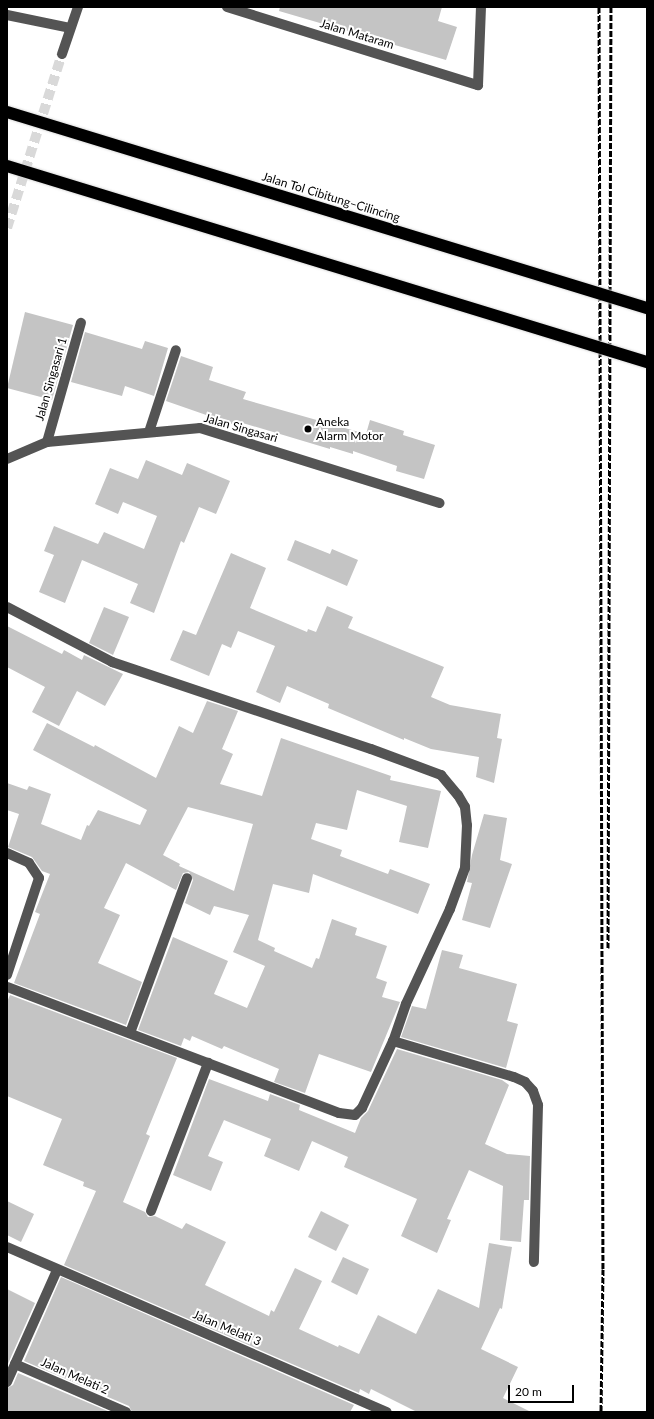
<!DOCTYPE html>
<meta charset="utf-8">
<style>
body{margin:0}
#map{position:relative;width:654px;height:1419px;overflow:hidden;background:#fff;font-family:Lato,sans-serif}
div>[style]{position:absolute}
.building>*{inset:0;background:#c4c4c4}
.minor-tunnel>*{height:10px;margin-top:-5px;transform-origin:0;background:repeating-linear-gradient(90deg,#d9d9d9 0 10px,transparent 0 15px)}
.minor>*{height:10px;margin:-5px;padding:0 5px;transform-origin:5px;border-radius:5px;background:#545454}
.rail>*{height:3px;margin-top:-1.5px;transform-origin:0;background:repeating-linear-gradient(90deg,#000 0 6px,transparent 0 8px)}
.bridges{filter:drop-shadow(0 0 1px #dbdbdb) drop-shadow(0 0 1px #dbdbdb)}
.highway-bridge>*{height:12px;margin:-6px;padding:0 6px;transform-origin:6px;border-radius:6px;background:#000}
.dots>*{width:11px;height:11px;translate:-50% -50%;box-sizing:border-box;border:2px solid #fff;border-radius:50%}
span{translate:-50% -50%;white-space:nowrap;text-align:center;line-height:1.15;-webkit-text-stroke:4px #fff;paint-order:stroke}
.street-label{font-size:12px;color:#000}
.poi-label{font-size:12px;color:#000}
.left{translate:0 -50%;text-align:left}
.frame{position:absolute;inset:0;border:8px solid #000;pointer-events:none}
.scale{position:absolute;left:508px;top:1385px;width:66px;height:18px;box-sizing:border-box;border:2px solid #000;border-top:0;padding-left:5px;font-size:12px;line-height:14px;white-space:nowrap;color:#000;-webkit-text-stroke:3px #fff;paint-order:stroke}
</style>
<div id="map">
<div class="building">
<div style="clip-path:polygon(280px 7px,442px 7px,438px 21px,457px 27px,446px 60px,279px 11px)"></div>
<div style="clip-path:polygon(25px 312px,73px 325px,52px 400px,7px 388px)"></div>
<div style="clip-path:polygon(85px 332px,142px 349px,145px 341px,168px 348px,154px 396px,125px 386px,122px 396px,71px 382px)"></div>
<div style="clip-path:polygon(181px 356px,213px 367px,209px 380px,246px 392px,243px 399px,366px 434px,370px 420px,404px 431px,403px 435px,435px 445px,424px 479px,396px 471px,397px 466px,353px 451px,353px 454px,330px 447px,330px 449px,236px 421px,235px 425px,166px 401px)"></div>
<div style="clip-path:polygon(146px 460px,182px 475px,187px 463px,230px 481px,216px 514px,199px 507px,184px 543px,181px 541px,154px 613px,130px 603px,138px 584px,82px 560px,65px 603px,39px 592px,54px 555px,44px 551px,54px 526px,98px 544px,104px 532px,144px 549px,157px 516px,123px 502px,118px 514px,95px 504px,110px 468px,138px 479px)"></div>
<div style="clip-path:polygon(295px 540px,330px 554px,332px 549px,358px 560px,347px 586px,287px 560px)"></div>
<div style="clip-path:polygon(231px 553px,266px 568px,250px 608px,307px 632px,308px 629px,316px 632px,327px 606px,353px 617px,348px 628px,444px 667px,431px 697px,450px 705px,501px 714px,497px 738px,502px 739px,494px 783px,476px 777px,479px 757px,431px 749px,404px 738px,404px 740px,328px 708px,329px 704px,287px 686px,280px 703px,256px 692px,275px 646px,238px 631px,231px 648px,222px 644px,209px 676px,170px 660px,183px 630px,196px 635px)"></div>
<div style="clip-path:polygon(104px 607px,129px 617px,113px 655px,89px 643px)"></div>
<div style="clip-path:polygon(7px 626px,62px 654px,64px 650px,82px 660px,84px 655px,123px 674px,105px 706px,77px 691px,59px 726px,32px 712px,45px 687px,7px 667px)"></div>
<div style="clip-path:polygon(evenodd,207px 701px,238px 711px,222px 749px,233px 754px,220px 784px,262px 796px,281px 738px,391px 776px,390px 780px,441px 791px,428px 848px,399px 842px,407px 806px,357px 790px,347px 830px,316px 823px,311px 839px,342px 850px,340px 856px,388px 874px,390px 869px,430px 884px,418px 914px,313px 874px,309px 893px,273px 884px,258px 940px,275px 948px,274px 951px,312px 968px,316px 958px,319px 959px,332px 919px,357px 928px,355px 935px,387px 946px,376px 978px,387px 982px,382px 997px,400px 1002px,371px 1072px,319px 1054px,305px 1093px,274px 1082px,279px 1069px,224px 1046px,222px 1049px,192px 1036px,190px 1041px,184px 1038px,181px 1046px,138px 1030px,173px 937px,228px 961px,214px 994px,247px 1008px,265px 966px,233px 952px,249px 915px,214px 906px,210px 915px,185px 903px,193px 880px,189px 872px,183px 873px,176px 890px,126px 863px,104px 908px,120px 915px,98px 963px,142px 982px,126px 1025px,14px 983px,40px 914px,35px 912px,50px 874px,42px 871px,32px 857px,8px 847px,19px 814px,7px 810px,7px 783px,27px 790px,29px 786px,51px 794px,41px 824px,81px 840px,87px 825px,89px 826px,98px 810px,140px 825px,147px 810px,33px 750px,47px 723px,94px 747px,95px 745px,156px 778px,179px 726px,193px 733px,207px 701px,188px 807px,253px 824px,234px 891px,179px 866px,180px 864px,163px 855px,188px 807px)"></div>
<div style="clip-path:polygon(484px 814px,507px 818px,500px 860px,512px 864px,490px 928px,462px 920px,472px 883px,467px 882px,472px 855px)"></div>
<div style="clip-path:polygon(442px 950px,463px 955px,459px 968px,517px 984px,507px 1021px,518px 1024px,506px 1068px,401px 1037px,412px 1006px,426px 1009px)"></div>
<div style="clip-path:polygon(10px 995px,177px 1058px,146px 1134px,150px 1136px,123px 1202px,145px 1212px,148px 1217px,155px 1216px,182px 1229px,186px 1223px,226px 1242px,205px 1285px,269px 1316px,271px 1310px,274px 1312px,295px 1268px,322px 1281px,299px 1329px,338px 1347px,339px 1345px,359px 1354px,378px 1315px,416px 1334px,438px 1289px,479px 1308px,489px 1243px,512px 1247px,502px 1309px,500px 1308px,481px 1349px,518px 1367px,503px 1398px,531px 1412px,417px 1412px,371px 1389px,369px 1394px,360px 1389px,359px 1393px,64px 1265px,96px 1191px,83px 1186px,84px 1182px,43px 1165px,62px 1119px,7px 1096px,7px 1002px)"></div>
<div style="clip-path:polygon(397px 1049px,502px 1080px,509px 1085px,485px 1144px,507px 1154px,530px 1156px,529px 1200px,524px 1200px,521px 1242px,500px 1240px,503px 1186px,469px 1170px,447px 1219px,451px 1220px,437px 1253px,401px 1236px,417px 1199px,344px 1167px,348px 1157px,312px 1141px,299px 1171px,264px 1156px,271px 1139px,224px 1120px,208px 1156px,223px 1162px,211px 1191px,173px 1175px,209px 1079px,268px 1101px,270px 1094px,300px 1105px,299px 1110px,355px 1133px,361px 1118px,368px 1111px)"></div>
<div style="clip-path:polygon(7px 1201px,34px 1214px,21px 1242px,7px 1235px)"></div>
<div style="clip-path:polygon(321px 1211px,349px 1225px,336px 1251px,308px 1237px)"></div>
<div style="clip-path:polygon(343px 1257px,369px 1269px,357px 1295px,331px 1282px)"></div>
<div style="clip-path:polygon(61px 1277px,354px 1405px,350px 1412px,132px 1412px,129px 1406px,24px 1361px)"></div>
<div style="clip-path:polygon(7px 1289px,35px 1303px,7px 1366px)"></div>
<div style="clip-path:polygon(18px 1373px,110px 1412px,7px 1412px,7px 1388px,13px 1385px)"></div>
</div>
<div class="minor-tunnel">
<div style="left:7px;top:228px;width:182px;rotate:-72.5deg"></div>
</div>
<div class="minor">
<div style="left:227px;top:7px;width:263px;rotate:17.3deg"></div>
<div style="left:478px;top:85px;width:78px;rotate:-87.8deg"></div>
<div style="left:7px;top:15px;width:64px;rotate:11.7deg"></div>
<div style="left:62px;top:54px;width:50px;rotate:-71.2deg"></div>
<div style="left:149px;top:432px;width:86px;rotate:-71.8deg"></div>
<div style="left:47px;top:442px;width:124px;rotate:-74.1deg"></div>
<div style="left:7px;top:459px;width:43px;rotate:-23deg"></div>
<div style="left:47px;top:442px;width:154px;rotate:-5.2deg"></div>
<div style="left:200px;top:428px;width:251px;rotate:17.4deg"></div>
<div style="left:7px;top:607px;width:119px;rotate:27.6deg"></div>
<div style="left:112px;top:662px;width:273px;rotate:18.6deg"></div>
<div style="left:371px;top:749px;width:75px;rotate:20.4deg"></div>
<div style="left:441px;top:775px;width:26px;rotate:50deg"></div>
<div style="left:458px;top:795px;width:14px;rotate:60deg"></div>
<div style="left:465px;top:807px;width:18px;rotate:84deg"></div>
<div style="left:467px;top:825px;width:43px;rotate:92.7deg"></div>
<div style="left:465px;top:868px;width:44px;rotate:110.1deg"></div>
<div style="left:450px;top:909px;width:105px;rotate:114.9deg"></div>
<div style="left:406px;top:1004px;width:39px;rotate:109deg"></div>
<div style="left:393px;top:1041px;width:74px;rotate:114.8deg"></div>
<div style="left:362px;top:1108px;width:10px;rotate:135deg"></div>
<div style="left:355px;top:1115px;width:16px;rotate:-173deg"></div>
<div style="left:339px;top:1113px;width:355px;rotate:-159.2deg"></div>
<div style="left:7px;top:853px;width:24px;rotate:24deg"></div>
<div style="left:29px;top:863px;width:18px;rotate:56deg"></div>
<div style="left:39px;top:878px;width:102px;rotate:108.3deg"></div>
<div style="left:130px;top:1033px;width:165px;rotate:-69.8deg"></div>
<div style="left:393px;top:1041px;width:126px;rotate:16.6deg"></div>
<div style="left:514px;top:1077px;width:12px;rotate:24deg"></div>
<div style="left:525px;top:1082px;width:12px;rotate:48deg"></div>
<div style="left:533px;top:1091px;width:15px;rotate:70deg"></div>
<div style="left:538px;top:1105px;width:157px;rotate:91.5deg"></div>
<div style="left:151px;top:1211px;width:159px;rotate:-68.9deg"></div>
<div style="left:7px;top:1247px;width:414px;rotate:23.5deg"></div>
<div style="left:15px;top:1364px;width:121px;rotate:23.4deg"></div>
<div style="left:7px;top:1382px;width:123px;rotate:-65.9deg"></div>
</div>
<div class="rail">
<div style="left:599px;top:7px;width:1262px;rotate:89.82deg"></div>
<div style="left:603px;top:1269px;width:143px;rotate:90.8deg"></div>
<div style="left:608px;top:948px;width:941px;rotate:-89.82deg"></div>
</div>
<div class="bridges">
<div class="highway-bridge">
<div style="left:7px;top:112px;width:669px;rotate:17.03deg"></div>
<div style="left:7px;top:166px;width:669px;rotate:17.03deg"></div>
</div>
</div>
<div class="dots">
<div style="left:308px;top:429px;background:#000"></div>
</div>
<div class="street-label">
<span style="left:357px;top:34px;rotate:17deg">Jalan Mataram</span>
<span style="left:331px;top:197px;rotate:17deg">Jalan Tol Cibitung–Cilincing</span>
<span style="left:51px;top:379px;rotate:-74deg">Jalan Singasari 1</span>
<span style="left:241px;top:428px;rotate:16deg">Jalan Singasari</span>
<span style="left:227px;top:1328px;rotate:23deg">Jalan Melati 3</span>
<span style="left:75px;top:1376px;rotate:24deg">Jalan Melati 2</span>
</div>
<div class="poi-label">
<span class="left" style="left:316px;top:429px">Aneka<br>Alarm Motor</span>
</div>
<div class="frame"></div>
<div class="scale">20 m</div>
</div>
